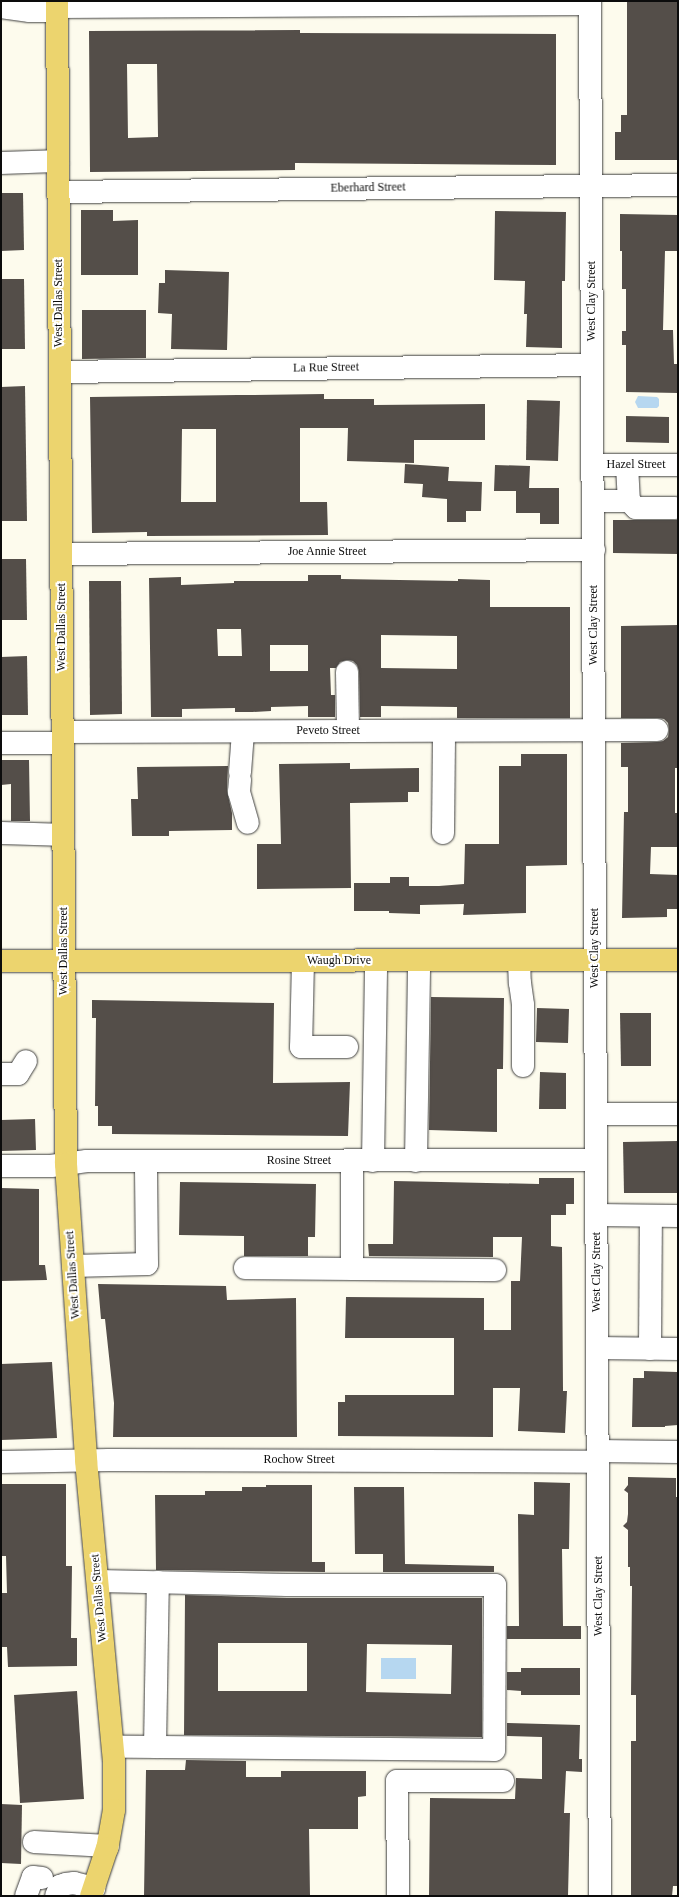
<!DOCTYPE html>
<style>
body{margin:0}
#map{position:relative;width:679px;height:1897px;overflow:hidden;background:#fdfbed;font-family:Georgia,serif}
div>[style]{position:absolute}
.water>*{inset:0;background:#b6d7f0}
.building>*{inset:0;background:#544e49}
.roads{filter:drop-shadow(0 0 1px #3f3f3f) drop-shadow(0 0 1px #3f3f3f)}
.minor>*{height:22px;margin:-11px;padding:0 11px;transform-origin:11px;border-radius:11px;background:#fff}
.major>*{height:22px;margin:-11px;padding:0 11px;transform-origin:11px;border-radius:11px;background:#ecd46e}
span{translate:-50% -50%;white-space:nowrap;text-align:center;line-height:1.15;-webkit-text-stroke:4px #fff;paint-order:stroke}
.street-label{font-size:12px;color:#0c0c0c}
.frame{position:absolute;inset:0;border:2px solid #0c0c0c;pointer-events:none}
</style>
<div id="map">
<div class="water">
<div style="clip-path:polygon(638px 396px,657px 397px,659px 399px,659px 406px,657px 408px,638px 408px,635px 402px)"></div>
<div style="clip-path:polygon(381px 1658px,416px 1658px,416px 1679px,381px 1679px)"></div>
</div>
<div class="building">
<div style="clip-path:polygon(627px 1px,678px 1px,678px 160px,615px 160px,615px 132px,621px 132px,621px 115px,627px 115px)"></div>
<div style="clip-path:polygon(evenodd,300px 30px,300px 33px,556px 34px,556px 165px,295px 163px,295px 170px,90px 172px,89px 31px,300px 30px,127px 64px,157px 64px,158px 137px,128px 138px,127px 64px)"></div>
<div style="clip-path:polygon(1px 193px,23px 193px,24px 250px,1px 251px)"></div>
<div style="clip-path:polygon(81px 210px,113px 210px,113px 221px,138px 220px,138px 275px,81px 275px)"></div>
<div style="clip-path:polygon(495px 211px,566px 212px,565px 281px,562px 281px,562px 348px,526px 347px,527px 314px,524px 314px,525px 281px,494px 280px)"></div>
<div style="clip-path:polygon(620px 214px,678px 215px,678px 251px,665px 251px,663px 330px,673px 330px,674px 364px,678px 364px,678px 393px,626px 392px,626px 345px,622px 345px,622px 331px,626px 331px,626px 289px,622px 289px,622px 251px,620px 251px)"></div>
<div style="clip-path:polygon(165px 270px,229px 272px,227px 350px,171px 349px,172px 314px,158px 313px,159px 283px,165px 283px)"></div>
<div style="clip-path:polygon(1px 279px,24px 279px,25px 349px,1px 349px)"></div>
<div style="clip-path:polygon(82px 310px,146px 310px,146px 358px,82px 359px)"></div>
<div style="clip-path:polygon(25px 386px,27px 521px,1px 521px,1px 387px)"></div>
<div style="clip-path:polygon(evenodd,324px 394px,324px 399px,374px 399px,374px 405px,485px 404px,485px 440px,414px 440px,414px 463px,347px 461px,348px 428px,300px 428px,300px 502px,327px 502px,328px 535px,147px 536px,147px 532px,92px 533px,90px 397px,324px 394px,182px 429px,216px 429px,216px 502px,181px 502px,182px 429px)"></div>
<div style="clip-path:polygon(527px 400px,560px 401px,558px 461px,526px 460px)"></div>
<div style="clip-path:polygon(626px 416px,669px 417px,669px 443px,626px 442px)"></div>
<div style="clip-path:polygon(405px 464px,449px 467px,448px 481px,482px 482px,481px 511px,466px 511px,466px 522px,447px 522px,447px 499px,422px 497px,423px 484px,404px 483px)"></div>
<div style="clip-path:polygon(495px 465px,530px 466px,529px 488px,559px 488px,559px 524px,540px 524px,540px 513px,516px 513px,516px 491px,494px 491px)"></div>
<div style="clip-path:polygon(613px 520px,678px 520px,678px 554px,613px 553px)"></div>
<div style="clip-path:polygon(1px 559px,26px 559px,27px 620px,1px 620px)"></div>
<div style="clip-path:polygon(evenodd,308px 575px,341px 575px,341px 579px,458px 581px,458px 579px,490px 580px,490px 607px,570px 607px,570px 718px,457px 718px,457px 707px,381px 706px,381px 717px,360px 717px,359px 671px,357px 665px,353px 661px,347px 660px,340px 662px,336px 668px,330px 668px,331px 695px,335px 695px,335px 717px,308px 717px,308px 706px,271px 707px,271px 711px,252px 712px,235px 712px,235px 708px,182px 709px,182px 717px,151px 717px,149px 578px,181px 577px,181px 585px,234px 583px,234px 581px,308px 581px,308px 575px,217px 629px,241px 629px,242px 656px,218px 656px,217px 629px,308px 575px,381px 635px,457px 636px,457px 669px,381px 668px,381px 635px,308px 575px,270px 645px,308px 645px,308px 671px,270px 671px,270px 645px)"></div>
<div style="clip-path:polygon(89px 581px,121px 581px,122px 714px,90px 715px)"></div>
<div style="clip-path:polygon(678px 625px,678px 768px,675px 768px,675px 813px,678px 813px,678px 847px,651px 847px,650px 874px,678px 875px,678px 909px,667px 909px,667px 917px,622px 918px,624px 812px,628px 812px,628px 767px,621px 767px,621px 743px,657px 742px,663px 741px,668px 737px,669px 730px,668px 723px,664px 719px,657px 718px,621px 718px,621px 626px)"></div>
<div style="clip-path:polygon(27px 656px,28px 715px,1px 715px,1px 657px)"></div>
<div style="clip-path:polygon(521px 754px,567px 754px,567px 865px,526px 866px,526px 913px,463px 915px,464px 904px,420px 905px,420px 914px,389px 913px,389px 911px,354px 911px,354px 883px,390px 883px,390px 877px,409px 877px,409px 886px,439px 886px,464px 884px,465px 844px,499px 844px,499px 766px,521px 766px)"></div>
<div style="clip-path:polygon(1px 760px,29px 760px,30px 821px,11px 821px,11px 784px,1px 785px)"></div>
<div style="clip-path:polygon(350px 763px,350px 769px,419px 768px,419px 792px,408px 792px,408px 802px,350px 803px,351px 888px,257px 889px,257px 844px,281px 844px,279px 764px)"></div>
<div style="clip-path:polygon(228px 766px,227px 791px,232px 813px,232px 830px,169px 831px,169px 836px,132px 836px,131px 799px,138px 799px,137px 767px)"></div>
<div style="clip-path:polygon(431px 997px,504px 998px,503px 1069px,497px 1069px,497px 1132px,429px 1130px)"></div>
<div style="clip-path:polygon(92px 1000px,274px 1003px,273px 1083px,350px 1082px,348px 1136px,112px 1134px,112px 1126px,98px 1126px,98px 1106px,95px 1106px,96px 1018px,92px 1018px)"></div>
<div style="clip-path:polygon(537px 1008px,569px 1009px,568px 1043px,536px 1042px)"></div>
<div style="clip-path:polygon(620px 1013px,651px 1013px,651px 1066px,621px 1066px)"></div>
<div style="clip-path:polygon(540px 1072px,566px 1073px,566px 1109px,539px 1109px)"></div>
<div style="clip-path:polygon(35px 1119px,36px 1150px,1px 1151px,1px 1120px)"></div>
<div style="clip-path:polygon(678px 1141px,678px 1193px,624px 1193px,623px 1142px)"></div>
<div style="clip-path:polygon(539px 1178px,574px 1178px,574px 1204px,566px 1204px,566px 1215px,551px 1215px,551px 1246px,562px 1247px,563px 1391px,567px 1391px,565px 1433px,518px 1431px,520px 1388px,493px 1388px,493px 1437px,338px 1436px,338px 1402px,345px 1402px,345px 1395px,454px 1395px,454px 1338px,345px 1338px,346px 1297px,484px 1298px,484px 1330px,511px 1330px,511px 1281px,520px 1281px,522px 1237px,493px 1237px,493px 1257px,369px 1256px,368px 1244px,393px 1244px,394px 1181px,539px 1184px)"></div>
<div style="clip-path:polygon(180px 1182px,316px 1184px,315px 1237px,308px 1237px,308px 1256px,244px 1256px,244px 1236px,179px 1235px)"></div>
<div style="clip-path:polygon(1px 1188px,39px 1189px,39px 1265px,45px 1265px,47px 1280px,1px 1281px)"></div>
<div style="clip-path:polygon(98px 1284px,226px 1286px,227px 1300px,296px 1298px,297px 1437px,113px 1437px,114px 1403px,105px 1319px,101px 1319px)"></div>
<div style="clip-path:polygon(52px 1362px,57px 1438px,1px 1440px,1px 1364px)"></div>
<div style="clip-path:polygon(644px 1371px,677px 1372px,678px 1425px,665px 1426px,665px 1427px,632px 1427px,633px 1378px,644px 1378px)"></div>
<div style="clip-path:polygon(628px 1477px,676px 1478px,676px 1497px,678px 1497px,678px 1886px,673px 1886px,672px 1896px,631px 1896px,631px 1741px,636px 1741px,636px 1695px,631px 1695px,632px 1586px,630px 1586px,630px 1567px,628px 1567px,628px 1530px,623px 1526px,627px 1522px,628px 1514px,628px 1493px,624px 1490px,628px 1485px)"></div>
<div style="clip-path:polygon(534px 1482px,570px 1483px,569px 1549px,562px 1549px,563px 1626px,581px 1626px,581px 1639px,507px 1639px,507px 1626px,519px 1626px,518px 1514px,534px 1515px)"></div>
<div style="clip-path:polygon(1px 1484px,66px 1484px,66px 1566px,72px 1566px,71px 1638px,77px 1638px,77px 1666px,8px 1667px,7px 1647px,1px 1647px,1px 1593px,7px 1593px,6px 1556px,1px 1556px)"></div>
<div style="clip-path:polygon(266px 1485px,312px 1485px,312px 1562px,325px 1562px,325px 1572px,156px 1570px,155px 1495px,205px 1495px,205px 1491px,242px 1491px,242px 1487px,266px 1487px)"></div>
<div style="clip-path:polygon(354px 1487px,404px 1487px,405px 1564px,494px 1566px,494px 1572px,383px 1572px,383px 1554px,355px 1554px)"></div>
<div style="clip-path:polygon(evenodd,185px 1595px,287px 1598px,482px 1598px,482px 1737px,184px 1735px,185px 1595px,218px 1643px,307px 1643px,307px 1691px,218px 1691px,218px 1643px,185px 1595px,367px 1644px,452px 1645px,451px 1694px,366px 1692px,367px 1644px)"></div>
<div style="clip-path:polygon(521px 1668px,580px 1668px,580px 1695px,521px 1695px,521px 1691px,507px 1690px,507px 1672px,521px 1672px)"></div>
<div style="clip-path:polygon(77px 1691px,84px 1799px,20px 1803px,14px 1695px)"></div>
<div style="clip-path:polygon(507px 1723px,580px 1725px,579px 1759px,582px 1759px,582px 1772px,566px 1771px,564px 1813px,570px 1813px,568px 1896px,429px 1896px,430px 1798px,515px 1799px,516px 1778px,542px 1779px,542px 1737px,507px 1736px)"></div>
<div style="clip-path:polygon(186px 1760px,246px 1761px,246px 1777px,281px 1777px,281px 1771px,366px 1771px,366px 1796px,358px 1797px,358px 1829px,309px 1829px,310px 1896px,144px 1896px,146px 1770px,185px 1770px)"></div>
<div style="clip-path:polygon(1px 1804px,22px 1805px,21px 1864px,1px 1863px)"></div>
</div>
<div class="roads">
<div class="minor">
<div style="left:590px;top:1px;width:1895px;rotate:89.7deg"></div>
<div style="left:1px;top:7px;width:29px;rotate:8deg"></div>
<div style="left:30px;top:11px;width:27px"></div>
<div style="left:57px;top:7px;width:533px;rotate:-0.32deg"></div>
<div style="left:1px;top:163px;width:57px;rotate:-2deg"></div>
<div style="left:59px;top:192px;width:619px;rotate:-0.65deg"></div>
<div style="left:60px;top:372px;width:532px;rotate:-0.75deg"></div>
<div style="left:593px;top:465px;width:85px"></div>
<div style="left:627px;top:465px;width:36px;rotate:87deg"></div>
<div style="left:593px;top:501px;width:36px"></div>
<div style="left:629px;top:501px;width:10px;rotate:45deg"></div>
<div style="left:636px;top:508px;width:39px"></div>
<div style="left:61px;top:554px;width:533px;rotate:-0.43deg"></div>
<div style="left:347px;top:672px;width:59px;rotate:89deg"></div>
<div style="left:63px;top:732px;width:594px;rotate:-0.19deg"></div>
<div style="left:1px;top:743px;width:61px"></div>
<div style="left:240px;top:772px;width:40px;rotate:-85.7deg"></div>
<div style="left:240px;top:780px;width:12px;rotate:95deg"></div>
<div style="left:239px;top:792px;width:32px;rotate:74deg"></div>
<div style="left:1px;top:833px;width:62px;rotate:1.8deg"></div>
<div style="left:443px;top:833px;width:102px;rotate:-89.4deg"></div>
<div style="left:519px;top:960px;width:23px;rotate:88deg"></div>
<div style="left:520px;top:983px;width:22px;rotate:82deg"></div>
<div style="left:523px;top:1005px;width:61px;rotate:90deg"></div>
<div style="left:303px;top:961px;width:86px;rotate:91.3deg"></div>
<div style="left:301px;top:1047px;width:46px"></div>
<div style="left:1px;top:1074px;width:17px"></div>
<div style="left:18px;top:1074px;width:15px;rotate:-58deg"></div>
<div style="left:596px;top:1114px;width:82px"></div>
<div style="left:373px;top:1161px;width:200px;rotate:-89.1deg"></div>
<div style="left:416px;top:1161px;width:200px;rotate:-89.1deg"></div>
<div style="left:1px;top:1166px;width:50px"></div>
<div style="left:51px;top:1166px;width:36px;rotate:-8deg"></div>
<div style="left:87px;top:1161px;width:509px;rotate:-0.11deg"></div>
<div style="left:597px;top:1215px;width:81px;rotate:0.7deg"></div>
<div style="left:73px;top:1266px;width:74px;rotate:-1.5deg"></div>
<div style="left:147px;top:1264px;width:103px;rotate:-90.6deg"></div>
<div style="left:245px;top:1268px;width:250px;rotate:0.5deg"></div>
<div style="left:352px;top:1269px;width:108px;rotate:-90deg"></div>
<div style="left:597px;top:1348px;width:81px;rotate:0.7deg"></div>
<div style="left:650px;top:1349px;width:133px;rotate:-89.6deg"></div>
<div style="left:598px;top:1451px;width:80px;rotate:0.7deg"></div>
<div style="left:1px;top:1462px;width:108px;rotate:-1.1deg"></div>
<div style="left:109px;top:1460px;width:489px;rotate:0.2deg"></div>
<div style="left:98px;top:1581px;width:189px;rotate:1.2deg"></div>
<div style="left:287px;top:1585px;width:208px"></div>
<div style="left:495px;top:1585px;width:165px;rotate:90.3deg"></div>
<div style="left:494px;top:1750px;width:381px;rotate:-179.5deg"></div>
<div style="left:155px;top:1747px;width:165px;rotate:-89deg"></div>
<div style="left:34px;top:1842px;width:74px;rotate:3.1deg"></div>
<div style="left:26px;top:1896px;width:20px;rotate:-70deg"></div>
<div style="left:33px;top:1877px;width:9px;rotate:6deg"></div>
<div style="left:56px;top:1896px;width:11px;rotate:-68deg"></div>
<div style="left:60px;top:1886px;width:6px;rotate:-18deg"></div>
<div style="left:66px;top:1884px;width:8px;rotate:-7deg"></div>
<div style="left:74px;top:1883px;width:21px;rotate:14deg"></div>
<div style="left:398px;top:1896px;width:115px;rotate:-90.5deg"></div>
<div style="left:397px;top:1781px;width:106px"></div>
</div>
<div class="major">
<div style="left:57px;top:1px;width:1163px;rotate:89.56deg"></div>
<div style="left:66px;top:1164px;width:297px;rotate:86.1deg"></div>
<div style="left:86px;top:1460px;width:301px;rotate:84.7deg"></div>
<div style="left:114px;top:1760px;width:50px;rotate:90deg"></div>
<div style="left:114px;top:1810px;width:39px;rotate:100deg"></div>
<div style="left:107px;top:1848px;width:51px;rotate:108.4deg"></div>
<div style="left:1px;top:961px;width:677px;rotate:-0.08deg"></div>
</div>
</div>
<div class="street-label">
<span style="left:368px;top:188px;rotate:-1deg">Eberhard Street</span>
<span style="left:592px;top:301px;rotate:-90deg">West Clay Street</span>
<span style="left:59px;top:303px;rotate:-90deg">West Dallas Street</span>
<span style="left:326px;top:368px;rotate:-1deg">La Rue Street</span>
<span style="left:636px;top:465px">Hazel Street</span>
<span style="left:327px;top:552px">Joe Annie Street</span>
<span style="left:594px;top:625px;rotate:-90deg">West Clay Street</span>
<span style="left:62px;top:627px;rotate:-90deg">West Dallas Street</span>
<span style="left:328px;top:731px">Peveto Street</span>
<span style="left:595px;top:948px;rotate:-90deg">West Clay Street</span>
<span style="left:64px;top:951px;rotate:-90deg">West Dallas Street</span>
<span style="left:339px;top:961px">Waugh Drive</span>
<span style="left:299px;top:1161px">Rosine Street</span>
<span style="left:597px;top:1272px;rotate:-90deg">West Clay Street</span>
<span style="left:73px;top:1275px;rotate:-94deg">West Dallas Street</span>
<span style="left:299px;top:1460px">Rochow Street</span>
<span style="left:599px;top:1596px;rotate:-90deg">West Clay Street</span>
<span style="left:99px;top:1598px;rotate:-95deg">West Dallas Street</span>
</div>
<div class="frame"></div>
</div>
